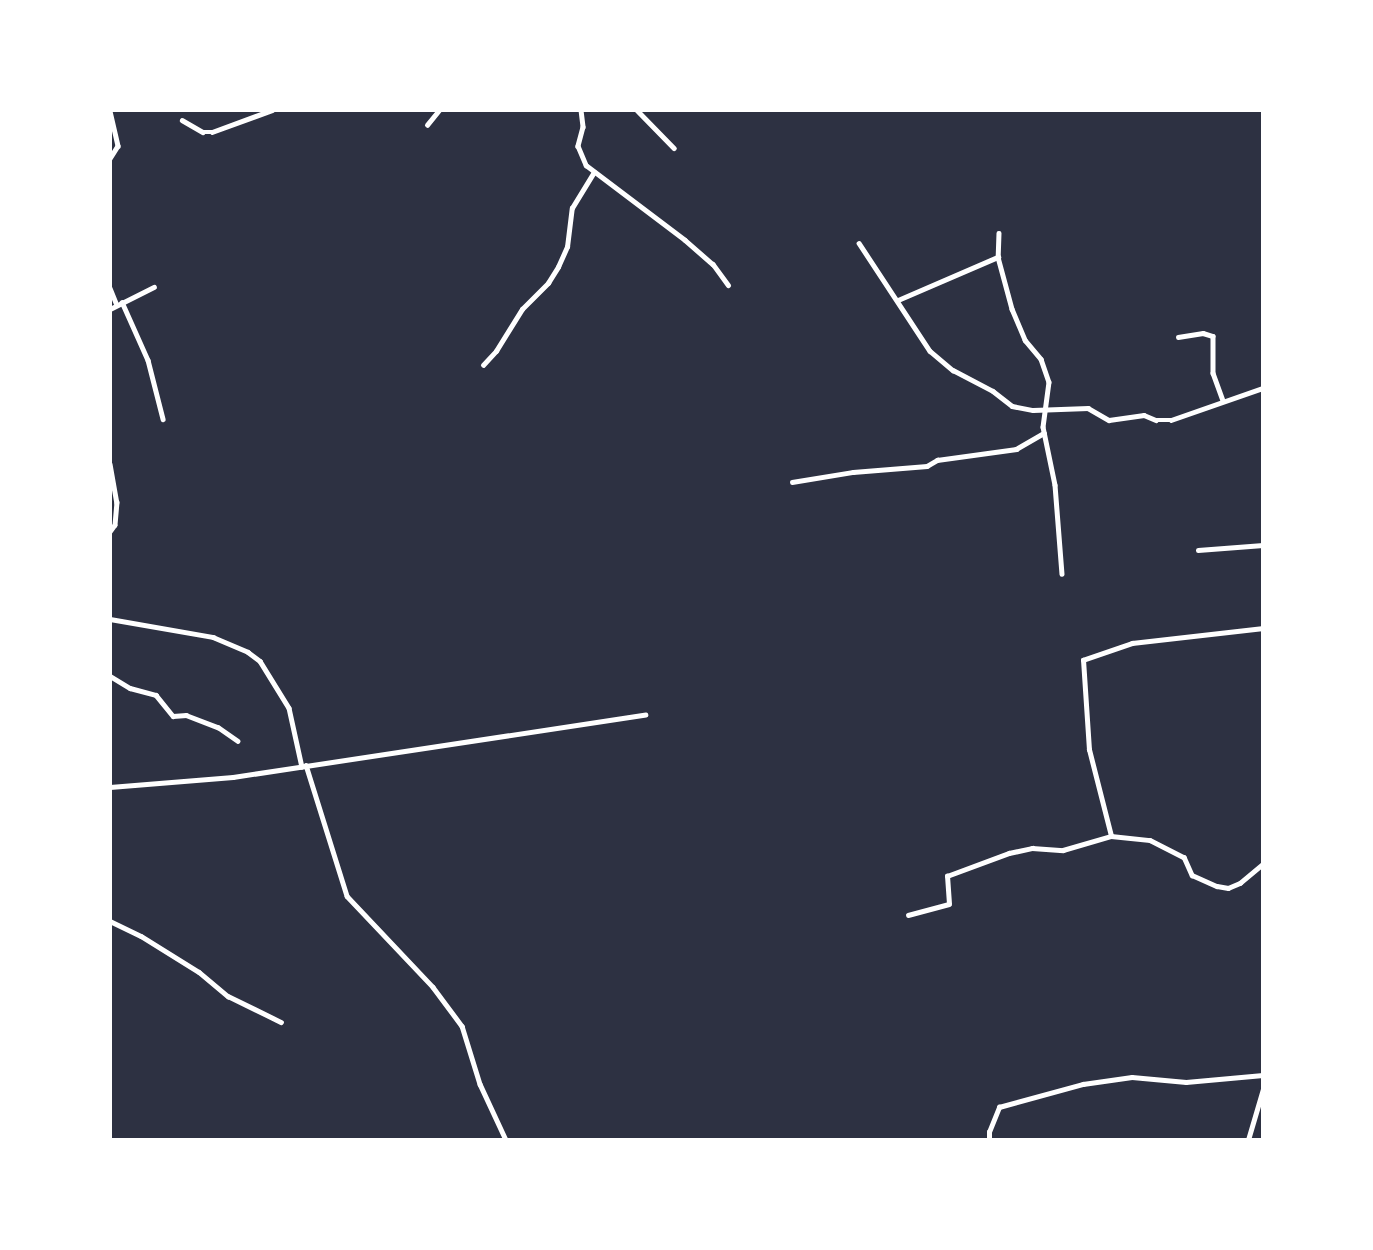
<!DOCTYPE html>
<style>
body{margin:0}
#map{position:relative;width:1373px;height:1250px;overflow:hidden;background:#2d3142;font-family:"Asap Condensed",sans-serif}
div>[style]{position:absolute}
.minor>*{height:4.5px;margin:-2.25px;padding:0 2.25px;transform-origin:2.25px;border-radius:2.25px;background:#fff}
span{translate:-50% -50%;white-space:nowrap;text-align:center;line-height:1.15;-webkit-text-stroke:5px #fff;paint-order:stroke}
.frame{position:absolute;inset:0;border:112px solid #fff;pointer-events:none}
</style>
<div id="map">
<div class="minor">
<div style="left:581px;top:110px;width:17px;rotate:83deg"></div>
<div style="left:583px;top:127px;width:20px;rotate:105deg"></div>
<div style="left:578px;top:146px;width:21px;rotate:67deg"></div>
<div style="left:586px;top:165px;width:124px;rotate:37.1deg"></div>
<div style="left:685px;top:240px;width:37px;rotate:41deg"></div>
<div style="left:713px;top:264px;width:26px;rotate:54deg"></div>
<div style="left:637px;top:110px;width:53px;rotate:45.8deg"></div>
<div style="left:110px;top:111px;width:36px;rotate:77deg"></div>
<div style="left:118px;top:146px;width:15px;rotate:122deg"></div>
<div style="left:182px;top:120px;width:24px;rotate:30deg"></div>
<div style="left:203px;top:132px;width:9px"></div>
<div style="left:212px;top:132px;width:64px;rotate:-20.1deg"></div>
<div style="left:427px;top:125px;width:19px;rotate:-51deg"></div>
<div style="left:999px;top:233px;width:24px;rotate:92deg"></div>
<div style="left:998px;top:257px;width:54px;rotate:74.9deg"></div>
<div style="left:1012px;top:309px;width:34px;rotate:67deg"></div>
<div style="left:1025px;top:340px;width:25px;rotate:50deg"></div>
<div style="left:1041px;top:359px;width:24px;rotate:71deg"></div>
<div style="left:1049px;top:382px;width:45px;rotate:97.6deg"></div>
<div style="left:1043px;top:427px;width:59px;rotate:78.3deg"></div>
<div style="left:1055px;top:485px;width:89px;rotate:85.5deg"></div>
<div style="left:859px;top:243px;width:129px;rotate:56.7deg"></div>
<div style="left:930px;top:351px;width:30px;rotate:40deg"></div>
<div style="left:953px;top:370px;width:45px;rotate:27.7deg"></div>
<div style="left:993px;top:391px;width:24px;rotate:38deg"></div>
<div style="left:1012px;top:406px;width:21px;rotate:11deg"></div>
<div style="left:1033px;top:410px;width:55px;rotate:-2.1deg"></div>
<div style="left:1088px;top:408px;width:24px;rotate:30deg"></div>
<div style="left:1109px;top:420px;width:35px;rotate:-8deg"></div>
<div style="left:1144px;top:415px;width:13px;rotate:23deg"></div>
<div style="left:1156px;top:420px;width:15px"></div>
<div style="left:1171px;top:420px;width:97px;rotate:-19.2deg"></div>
<div style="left:110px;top:288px;width:16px;rotate:68deg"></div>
<div style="left:898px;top:300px;width:109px;rotate:-23.3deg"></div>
<div style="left:122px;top:302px;width:64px;rotate:65.9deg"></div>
<div style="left:148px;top:360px;width:61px;rotate:75.7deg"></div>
<div style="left:110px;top:309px;width:49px;rotate:-26.6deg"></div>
<div style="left:1178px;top:337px;width:25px;rotate:-9deg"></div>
<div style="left:1203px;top:333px;width:10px;rotate:17deg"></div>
<div style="left:1213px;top:336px;width:37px;rotate:90deg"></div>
<div style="left:1213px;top:373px;width:29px;rotate:70deg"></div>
<div style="left:483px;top:365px;width:19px;rotate:-47deg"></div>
<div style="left:496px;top:351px;width:49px;rotate:-58.2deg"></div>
<div style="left:522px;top:309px;width:37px;rotate:-45deg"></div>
<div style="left:548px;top:283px;width:19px;rotate:-58deg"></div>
<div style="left:558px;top:267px;width:22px;rotate:-66deg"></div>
<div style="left:567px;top:247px;width:39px;rotate:-83deg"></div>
<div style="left:572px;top:208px;width:42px;rotate:-58.6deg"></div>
<div style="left:110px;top:464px;width:39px;rotate:80deg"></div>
<div style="left:117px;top:502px;width:23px;rotate:95deg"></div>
<div style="left:115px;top:525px;width:9px;rotate:126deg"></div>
<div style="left:792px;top:482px;width:62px;rotate:-9.3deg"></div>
<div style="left:853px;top:472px;width:74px;rotate:-4.6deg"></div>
<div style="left:927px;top:466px;width:12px;rotate:-31deg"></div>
<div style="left:937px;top:460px;width:80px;rotate:-7.9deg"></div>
<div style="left:1016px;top:449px;width:32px;rotate:-30deg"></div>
<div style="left:1198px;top:550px;width:65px;rotate:-4.4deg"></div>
<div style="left:110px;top:619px;width:105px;rotate:9.9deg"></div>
<div style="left:213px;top:637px;width:38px;rotate:23deg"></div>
<div style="left:248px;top:652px;width:15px;rotate:37deg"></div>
<div style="left:260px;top:661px;width:55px;rotate:58.3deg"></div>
<div style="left:289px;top:708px;width:60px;rotate:77.6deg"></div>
<div style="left:110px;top:676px;width:23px;rotate:31deg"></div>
<div style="left:130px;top:688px;width:27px;rotate:15deg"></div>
<div style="left:156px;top:695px;width:27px;rotate:51deg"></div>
<div style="left:173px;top:716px;width:13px;rotate:-4deg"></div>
<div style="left:186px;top:715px;width:34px;rotate:21deg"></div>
<div style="left:218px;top:727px;width:24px;rotate:35deg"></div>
<div style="left:306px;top:765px;width:137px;rotate:72.6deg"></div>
<div style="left:347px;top:896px;width:125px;rotate:46.6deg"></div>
<div style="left:433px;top:987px;width:49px;rotate:53.4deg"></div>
<div style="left:462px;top:1026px;width:61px;rotate:72.8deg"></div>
<div style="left:480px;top:1084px;width:62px;rotate:65.1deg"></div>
<div style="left:110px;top:787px;width:123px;rotate:-4.6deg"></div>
<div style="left:233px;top:777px;width:417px;rotate:-8.6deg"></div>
<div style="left:1111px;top:836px;width:89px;rotate:-104.3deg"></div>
<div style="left:1089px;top:750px;width:90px;rotate:-93.8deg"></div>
<div style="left:1083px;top:660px;width:52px;rotate:-19.1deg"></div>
<div style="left:1132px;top:643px;width:132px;rotate:-6.5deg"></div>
<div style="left:908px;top:915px;width:42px;rotate:-15deg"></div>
<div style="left:949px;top:904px;width:28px;rotate:-94deg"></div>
<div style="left:947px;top:876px;width:66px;rotate:-20.4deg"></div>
<div style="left:1009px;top:853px;width:24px;rotate:-12deg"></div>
<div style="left:1032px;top:848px;width:31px;rotate:4deg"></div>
<div style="left:1063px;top:850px;width:50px;rotate:-16.3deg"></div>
<div style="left:1111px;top:836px;width:39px;rotate:6deg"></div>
<div style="left:1150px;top:840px;width:38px;rotate:27deg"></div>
<div style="left:1184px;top:857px;width:20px;rotate:66deg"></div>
<div style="left:1192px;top:875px;width:27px;rotate:24deg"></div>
<div style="left:1217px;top:886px;width:11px;rotate:10deg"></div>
<div style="left:1228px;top:888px;width:13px;rotate:-23deg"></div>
<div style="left:1240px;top:883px;width:30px;rotate:-40deg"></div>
<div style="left:110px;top:921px;width:34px;rotate:26deg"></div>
<div style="left:141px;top:936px;width:68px;rotate:31.8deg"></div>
<div style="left:199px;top:972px;width:38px;rotate:40deg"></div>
<div style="left:228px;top:996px;width:59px;rotate:26.1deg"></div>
<div style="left:989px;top:1140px;width:8px;rotate:-90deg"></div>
<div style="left:989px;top:1132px;width:27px;rotate:-68deg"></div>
<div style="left:999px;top:1107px;width:87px;rotate:-15.3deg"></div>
<div style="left:1083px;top:1084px;width:49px;rotate:-8.1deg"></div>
<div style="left:1132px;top:1077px;width:54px;rotate:5.3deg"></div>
<div style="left:1186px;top:1082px;width:77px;rotate:-5.2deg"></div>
<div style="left:1248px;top:1140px;width:53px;rotate:-73.6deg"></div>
</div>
<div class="frame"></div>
</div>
